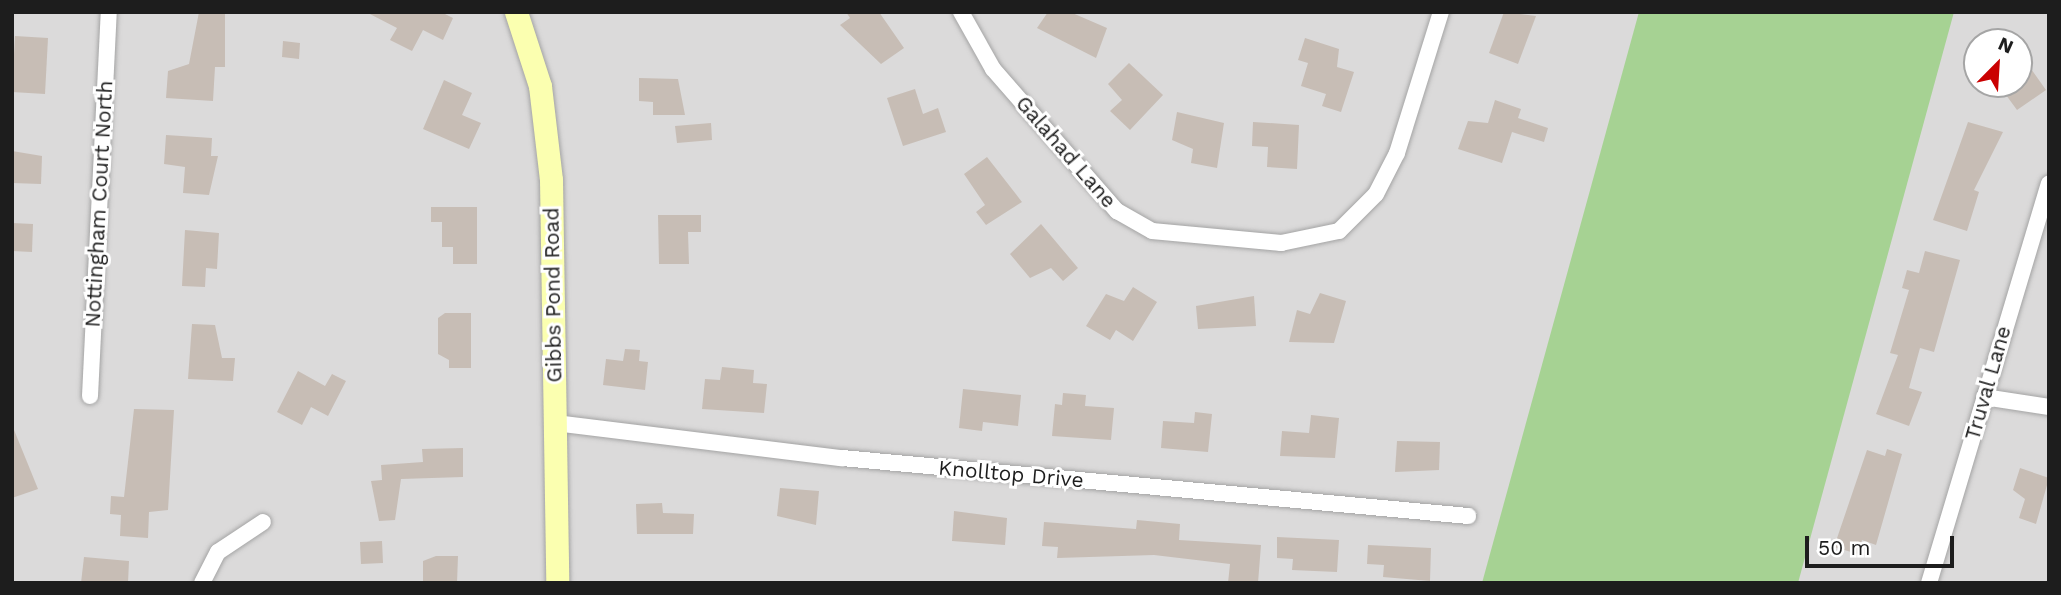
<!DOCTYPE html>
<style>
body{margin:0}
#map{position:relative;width:2061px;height:595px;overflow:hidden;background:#efebe2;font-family:"Work Sans",sans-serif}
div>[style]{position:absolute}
.residential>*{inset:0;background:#dbdada}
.forest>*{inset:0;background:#a6d293}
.building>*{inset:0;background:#c7bdb5}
.roads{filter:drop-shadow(0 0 2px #a4a4a4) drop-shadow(0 0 2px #a4a4a4)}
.street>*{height:16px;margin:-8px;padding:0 8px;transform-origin:8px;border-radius:8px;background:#fff}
.secondary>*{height:23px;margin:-11.5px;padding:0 11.5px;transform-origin:11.5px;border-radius:11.5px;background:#fbffb0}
span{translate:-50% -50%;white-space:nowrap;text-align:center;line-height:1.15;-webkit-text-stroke:6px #fff;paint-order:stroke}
.street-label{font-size:21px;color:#1d1d1d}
.frame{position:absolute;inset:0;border:14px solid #1d1d1d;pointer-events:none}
.north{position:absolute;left:1963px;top:28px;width:70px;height:70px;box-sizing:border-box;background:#fff;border:2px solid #a5a5a5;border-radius:50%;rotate:24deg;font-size:19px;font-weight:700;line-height:28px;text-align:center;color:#1d1d1d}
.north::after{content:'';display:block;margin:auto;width:24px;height:32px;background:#ca0001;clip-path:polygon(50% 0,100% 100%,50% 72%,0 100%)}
.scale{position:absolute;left:1805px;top:536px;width:149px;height:32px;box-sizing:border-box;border:4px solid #1d1d1d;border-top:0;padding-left:9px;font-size:21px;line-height:24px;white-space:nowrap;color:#1d1d1d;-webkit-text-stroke:5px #fff;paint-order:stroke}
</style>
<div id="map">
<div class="residential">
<div style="clip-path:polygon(evenodd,12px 12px,2049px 12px,2049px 583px,12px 583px,12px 12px,1977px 42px,2019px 42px,2019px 84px,1977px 84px,1977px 42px)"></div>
</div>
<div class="forest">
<div style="clip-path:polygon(1639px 12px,1954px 12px,1798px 583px,1482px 583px)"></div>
</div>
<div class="building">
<div style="clip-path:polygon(199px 12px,225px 12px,225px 67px,215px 67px,213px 101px,166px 98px,168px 71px,189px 64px)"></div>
<div style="clip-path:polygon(366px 12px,441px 12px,453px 18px,443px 40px,423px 30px,412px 51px,390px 40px,397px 28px)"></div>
<div style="clip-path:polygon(846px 12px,879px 12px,904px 48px,881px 64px,840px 25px,850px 18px)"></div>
<div style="clip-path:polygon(1048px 12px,1070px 12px,1107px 28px,1096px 58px,1037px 28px)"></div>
<div style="clip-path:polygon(1504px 12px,1536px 16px,1518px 64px,1489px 53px)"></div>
<div style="clip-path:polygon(15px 36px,48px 38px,45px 94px,12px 92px)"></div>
<div style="clip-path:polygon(1305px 38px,1339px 49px,1337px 67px,1354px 72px,1341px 112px,1322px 106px,1326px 94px,1301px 86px,1308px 63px,1298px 60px)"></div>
<div style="clip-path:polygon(283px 41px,300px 43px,299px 59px,282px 57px)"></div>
<div style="clip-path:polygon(2019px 52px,2046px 90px,2017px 110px,1998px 84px,2019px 84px)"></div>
<div style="clip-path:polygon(1129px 63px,1163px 95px,1130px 130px,1110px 111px,1122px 100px,1108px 84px)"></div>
<div style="clip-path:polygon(639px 78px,678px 79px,685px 115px,653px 115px,653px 102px,639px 101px)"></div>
<div style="clip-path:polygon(444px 80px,472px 93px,462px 115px,481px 123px,469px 149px,423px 129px)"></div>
<div style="clip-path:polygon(915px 89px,923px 114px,938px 108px,946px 132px,903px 146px,887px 98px)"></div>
<div style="clip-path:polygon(1495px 100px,1521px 109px,1518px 118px,1548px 128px,1544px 142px,1512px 132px,1502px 163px,1458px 149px,1468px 121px,1488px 123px)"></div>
<div style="clip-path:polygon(1177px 112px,1224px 123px,1217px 168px,1191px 163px,1193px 149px,1172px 140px)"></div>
<div style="clip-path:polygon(1253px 122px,1299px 125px,1297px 169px,1267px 167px,1268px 147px,1252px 146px)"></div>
<div style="clip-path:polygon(1968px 122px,2003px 132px,1974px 190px,1979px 192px,1967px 231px,1933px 220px)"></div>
<div style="clip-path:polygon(711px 123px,712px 140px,677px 143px,675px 126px)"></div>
<div style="clip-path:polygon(166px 135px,212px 138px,211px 156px,218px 156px,209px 195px,183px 193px,185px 167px,164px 164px)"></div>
<div style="clip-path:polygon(12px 151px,42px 156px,41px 184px,12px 183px)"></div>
<div style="clip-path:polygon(987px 157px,1022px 202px,986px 225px,976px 212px,985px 205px,964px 174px)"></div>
<div style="clip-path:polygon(431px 207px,477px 207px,477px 264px,453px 264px,453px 247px,442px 247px,442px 222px,431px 222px)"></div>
<div style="clip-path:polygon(658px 215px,701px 215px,701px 232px,688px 232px,689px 264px,659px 264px)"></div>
<div style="clip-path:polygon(12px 223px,33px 224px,32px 252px,12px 251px)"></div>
<div style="clip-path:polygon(1041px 224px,1078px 268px,1063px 281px,1051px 268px,1030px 278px,1010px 254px)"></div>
<div style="clip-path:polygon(185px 230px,219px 233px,217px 269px,206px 268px,205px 287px,182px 286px)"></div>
<div style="clip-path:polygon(1925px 251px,1960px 260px,1934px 352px,1920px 348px,1909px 388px,1922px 392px,1909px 426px,1876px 414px,1898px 355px,1890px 353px,1909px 290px,1902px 288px,1907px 270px,1919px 273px)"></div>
<div style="clip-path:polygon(1133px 287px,1157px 302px,1133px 341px,1116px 330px,1110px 340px,1086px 326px,1106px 294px,1124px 301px)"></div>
<div style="clip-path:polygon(1320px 293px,1346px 301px,1334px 343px,1289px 342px,1297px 310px,1310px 314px)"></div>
<div style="clip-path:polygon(1254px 296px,1256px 326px,1198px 329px,1196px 306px)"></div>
<div style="clip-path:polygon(445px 313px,471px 313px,471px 368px,449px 368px,449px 360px,438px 354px,438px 318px)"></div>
<div style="clip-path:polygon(192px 324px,215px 325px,222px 358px,235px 358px,233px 381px,188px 379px)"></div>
<div style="clip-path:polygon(625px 349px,640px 350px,639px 361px,648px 362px,645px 390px,603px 385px,606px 359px,623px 361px)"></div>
<div style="clip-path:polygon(722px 367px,754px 370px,753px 383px,767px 384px,764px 413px,702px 409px,705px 379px,720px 380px)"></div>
<div style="clip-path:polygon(298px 371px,325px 386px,332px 374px,346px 381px,328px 416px,311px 407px,302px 425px,277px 412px)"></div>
<div style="clip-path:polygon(963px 389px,1021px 395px,1018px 426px,983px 422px,982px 431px,959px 428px)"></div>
<div style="clip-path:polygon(1063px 393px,1086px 395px,1085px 406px,1114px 408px,1111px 440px,1052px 436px,1055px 404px,1062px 405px)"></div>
<div style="clip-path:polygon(134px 409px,174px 410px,168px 510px,149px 512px,148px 538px,120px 536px,121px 515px,110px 514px,111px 496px,124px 497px)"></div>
<div style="clip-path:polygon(1195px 412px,1212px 414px,1208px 452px,1161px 448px,1163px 421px,1194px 423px)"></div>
<div style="clip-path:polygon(1311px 415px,1339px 418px,1335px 458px,1280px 456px,1282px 431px,1309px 433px)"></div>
<div style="clip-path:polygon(12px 425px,38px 489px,12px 498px)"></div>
<div style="clip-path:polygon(1397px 441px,1440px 442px,1439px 470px,1395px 472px)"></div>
<div style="clip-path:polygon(463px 448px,463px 477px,401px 479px,395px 520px,379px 521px,371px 481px,382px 480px,381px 465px,423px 462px,422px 449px)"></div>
<div style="clip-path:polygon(1887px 449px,1902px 454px,1876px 545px,1862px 540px,1858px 554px,1834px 547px,1867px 450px,1885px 456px)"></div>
<div style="clip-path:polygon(2020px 468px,2049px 478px,2036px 524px,2019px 518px,2025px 499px,2013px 490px)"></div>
<div style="clip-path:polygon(780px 488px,819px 491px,816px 525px,777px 516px)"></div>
<div style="clip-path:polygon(662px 503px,663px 513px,694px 514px,693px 534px,637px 534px,636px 504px)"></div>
<div style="clip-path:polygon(954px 511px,1007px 518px,1005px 545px,952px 541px)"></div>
<div style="clip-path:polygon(1137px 520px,1180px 524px,1179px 540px,1261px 545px,1258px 583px,1228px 583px,1230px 564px,1154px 555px,1057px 558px,1058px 547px,1042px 546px,1044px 522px,1136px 529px)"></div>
<div style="clip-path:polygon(1277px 537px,1339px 540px,1337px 572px,1292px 570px,1293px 559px,1277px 558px)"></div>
<div style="clip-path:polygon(382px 541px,383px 563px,361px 564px,360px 542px)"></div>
<div style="clip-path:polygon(1368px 545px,1431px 548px,1430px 581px,1383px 577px,1384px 565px,1367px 564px)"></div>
<div style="clip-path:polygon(436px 556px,458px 556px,457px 583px,423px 583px,423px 561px)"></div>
<div style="clip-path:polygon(84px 557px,129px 561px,128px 583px,81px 583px)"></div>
</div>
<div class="roads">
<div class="street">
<div style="left:961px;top:12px;width:65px;rotate:60.7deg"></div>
<div style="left:993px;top:69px;width:189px;rotate:48.9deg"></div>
<div style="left:1117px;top:211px;width:40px;rotate:29.7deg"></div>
<div style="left:1152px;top:231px;width:130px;rotate:5.3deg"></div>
<div style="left:1281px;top:243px;width:59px;rotate:-11.7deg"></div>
<div style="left:1339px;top:231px;width:52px;rotate:-45deg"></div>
<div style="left:1376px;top:194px;width:46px;rotate:-62.9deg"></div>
<div style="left:1397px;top:153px;width:148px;rotate:-72.7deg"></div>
<div style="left:90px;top:396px;width:384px;rotate:-87.2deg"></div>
<div style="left:1984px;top:397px;width:66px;rotate:8.7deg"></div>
<div style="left:555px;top:423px;width:289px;rotate:7deg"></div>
<div style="left:842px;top:458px;width:629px;rotate:5.29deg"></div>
<div style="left:202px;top:583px;width:35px;rotate:-63deg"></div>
<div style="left:218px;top:552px;width:54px;rotate:-33.7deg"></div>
<div style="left:1929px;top:583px;width:417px;rotate:-73.3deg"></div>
</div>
<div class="secondary">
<div style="left:516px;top:12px;width:78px;rotate:72deg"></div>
<div style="left:540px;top:86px;width:95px;rotate:83.3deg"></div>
<div style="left:551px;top:180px;width:403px;rotate:89.1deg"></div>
</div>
</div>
<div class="street-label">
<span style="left:1066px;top:152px;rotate:49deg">Galahad Lane</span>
<span style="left:99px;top:204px;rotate:-87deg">Nottingham Court North</span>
<span style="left:553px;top:295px;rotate:-91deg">Gibbs Pond Road</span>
<span style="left:1988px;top:383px;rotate:-74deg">Truval Lane</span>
<span style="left:1011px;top:474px;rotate:5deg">Knolltop Drive</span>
</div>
<div class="frame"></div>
<div class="north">N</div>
<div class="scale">50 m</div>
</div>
